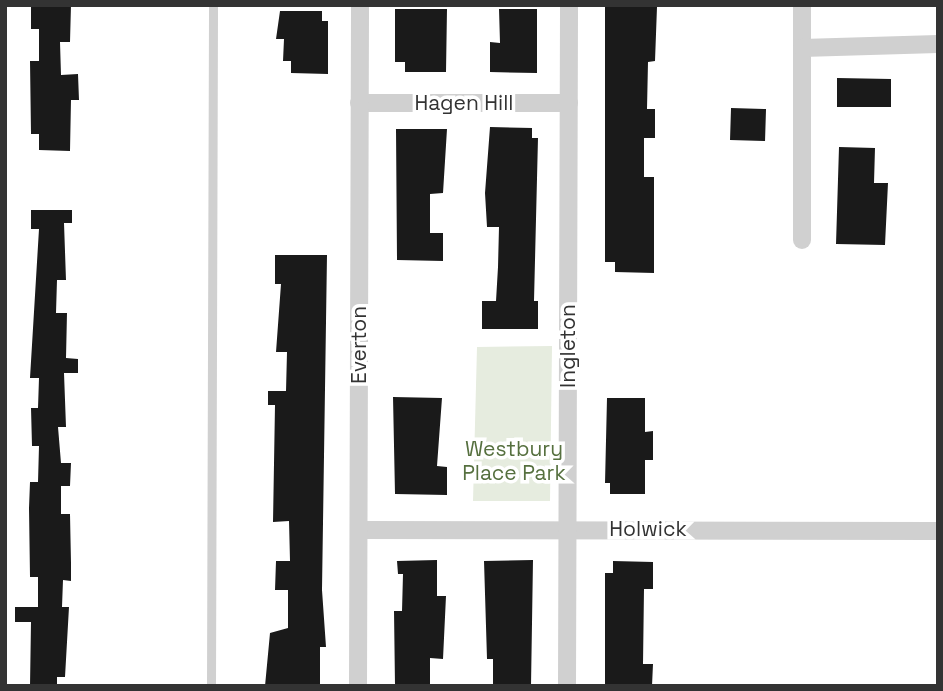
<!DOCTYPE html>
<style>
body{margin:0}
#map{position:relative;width:943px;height:691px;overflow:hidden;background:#fff;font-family:"Space Grotesk",sans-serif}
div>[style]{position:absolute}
.green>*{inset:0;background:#e6ecdf}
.building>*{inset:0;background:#1a1a1a}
.lane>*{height:9px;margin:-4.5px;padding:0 4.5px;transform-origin:4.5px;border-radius:4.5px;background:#d0d0d0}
.street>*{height:18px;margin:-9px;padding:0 9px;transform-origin:9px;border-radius:9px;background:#d0d0d0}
span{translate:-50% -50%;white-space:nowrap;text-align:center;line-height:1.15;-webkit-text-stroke:7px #fff;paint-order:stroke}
.street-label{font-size:21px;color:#333}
.park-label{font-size:21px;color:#56703f}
.frame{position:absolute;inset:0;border:7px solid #333;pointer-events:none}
</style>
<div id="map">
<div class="green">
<div style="clip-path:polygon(552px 346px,550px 501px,473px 501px,477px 347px)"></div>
</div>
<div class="building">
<div style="clip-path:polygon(31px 5px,71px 5px,70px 42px,60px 42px,61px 75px,78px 74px,79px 100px,71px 100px,70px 151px,39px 150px,39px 134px,31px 134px,30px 61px,39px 61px,39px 29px,31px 29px)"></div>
<div style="clip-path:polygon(605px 7px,657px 7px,655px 61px,648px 62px,647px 109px,655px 109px,655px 138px,644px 138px,644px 177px,654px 177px,654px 273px,615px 272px,615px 262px,605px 262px)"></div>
<div style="clip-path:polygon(395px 9px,447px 9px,446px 72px,405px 72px,405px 62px,395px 62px)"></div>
<div style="clip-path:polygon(499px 9px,537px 9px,537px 73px,490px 72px,490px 42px,500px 43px)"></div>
<div style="clip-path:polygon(280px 11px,322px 11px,322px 21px,328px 21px,328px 74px,291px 73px,291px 61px,283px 61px,284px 39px,276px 39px)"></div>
<div style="clip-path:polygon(837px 78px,891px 79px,891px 107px,837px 107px)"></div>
<div style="clip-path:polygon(731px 108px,766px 109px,765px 141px,730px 140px)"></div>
<div style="clip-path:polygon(490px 127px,532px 128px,532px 138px,538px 138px,534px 301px,538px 301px,538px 329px,482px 329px,482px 301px,496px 301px,498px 267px,499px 227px,487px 227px,485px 193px)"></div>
<div style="clip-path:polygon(396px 129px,447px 129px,443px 193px,430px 194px,430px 233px,443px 233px,443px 261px,397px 260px)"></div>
<div style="clip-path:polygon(839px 147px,875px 148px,874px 183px,888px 183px,885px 245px,836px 244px)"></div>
<div style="clip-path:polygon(31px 210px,72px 210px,72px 223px,64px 223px,66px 280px,57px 280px,56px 313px,67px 313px,66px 358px,78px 359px,78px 373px,64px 373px,66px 427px,58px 427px,61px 463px,71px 463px,70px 486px,61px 486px,61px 514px,70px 514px,71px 563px,71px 581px,63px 580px,62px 607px,69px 607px,65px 677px,57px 677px,57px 686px,30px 686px,31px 622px,15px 622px,15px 607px,38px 607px,38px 577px,30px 577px,29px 508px,30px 482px,38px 482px,39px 446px,32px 446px,31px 408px,38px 408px,39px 378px,30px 378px,39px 229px,31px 229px)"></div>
<div style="clip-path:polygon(275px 255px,327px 255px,322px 590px,326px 647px,320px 647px,320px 686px,265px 686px,270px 633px,288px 628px,288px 590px,275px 590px,276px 561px,290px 561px,289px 521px,273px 522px,275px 405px,268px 405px,268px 391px,286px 391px,287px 352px,276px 352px,281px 284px,275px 284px)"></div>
<div style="clip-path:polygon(393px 397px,442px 398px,437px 466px,447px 467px,447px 495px,395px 494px)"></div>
<div style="clip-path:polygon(607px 398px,645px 398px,645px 432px,653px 431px,653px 460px,645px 460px,645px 494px,610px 494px,610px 483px,605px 483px)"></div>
<div style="clip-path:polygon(437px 560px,437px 596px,446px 596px,443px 659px,430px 658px,430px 686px,395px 686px,394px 611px,402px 611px,403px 574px,398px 574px,397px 561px)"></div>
<div style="clip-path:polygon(533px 560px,531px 686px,493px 686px,493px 659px,487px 659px,484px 561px)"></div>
<div style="clip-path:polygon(613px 561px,653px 562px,653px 589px,644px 589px,643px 664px,653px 664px,652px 686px,605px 686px,605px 573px,613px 573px)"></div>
</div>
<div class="lane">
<div style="left:211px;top:686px;width:681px;rotate:-89.83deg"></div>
</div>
<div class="street">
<div style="left:802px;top:5px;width:235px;rotate:90deg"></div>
<div style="left:802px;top:48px;width:136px;rotate:-1.7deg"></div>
<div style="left:359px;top:103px;width:210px"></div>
<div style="left:359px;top:530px;width:579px;rotate:0.1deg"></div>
<div style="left:358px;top:686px;width:681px;rotate:-89.83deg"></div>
<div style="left:567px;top:686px;width:681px;rotate:-89.83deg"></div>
</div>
<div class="street-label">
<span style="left:464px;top:103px">Hagen Hill</span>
<span style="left:359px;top:345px;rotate:-90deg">Everton</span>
<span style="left:568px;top:346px;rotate:-90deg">Ingleton</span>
<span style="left:648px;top:529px">Holwick</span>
</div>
<div class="park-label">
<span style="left:514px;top:461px">Westbury<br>Place Park</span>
</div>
<div class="frame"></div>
</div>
